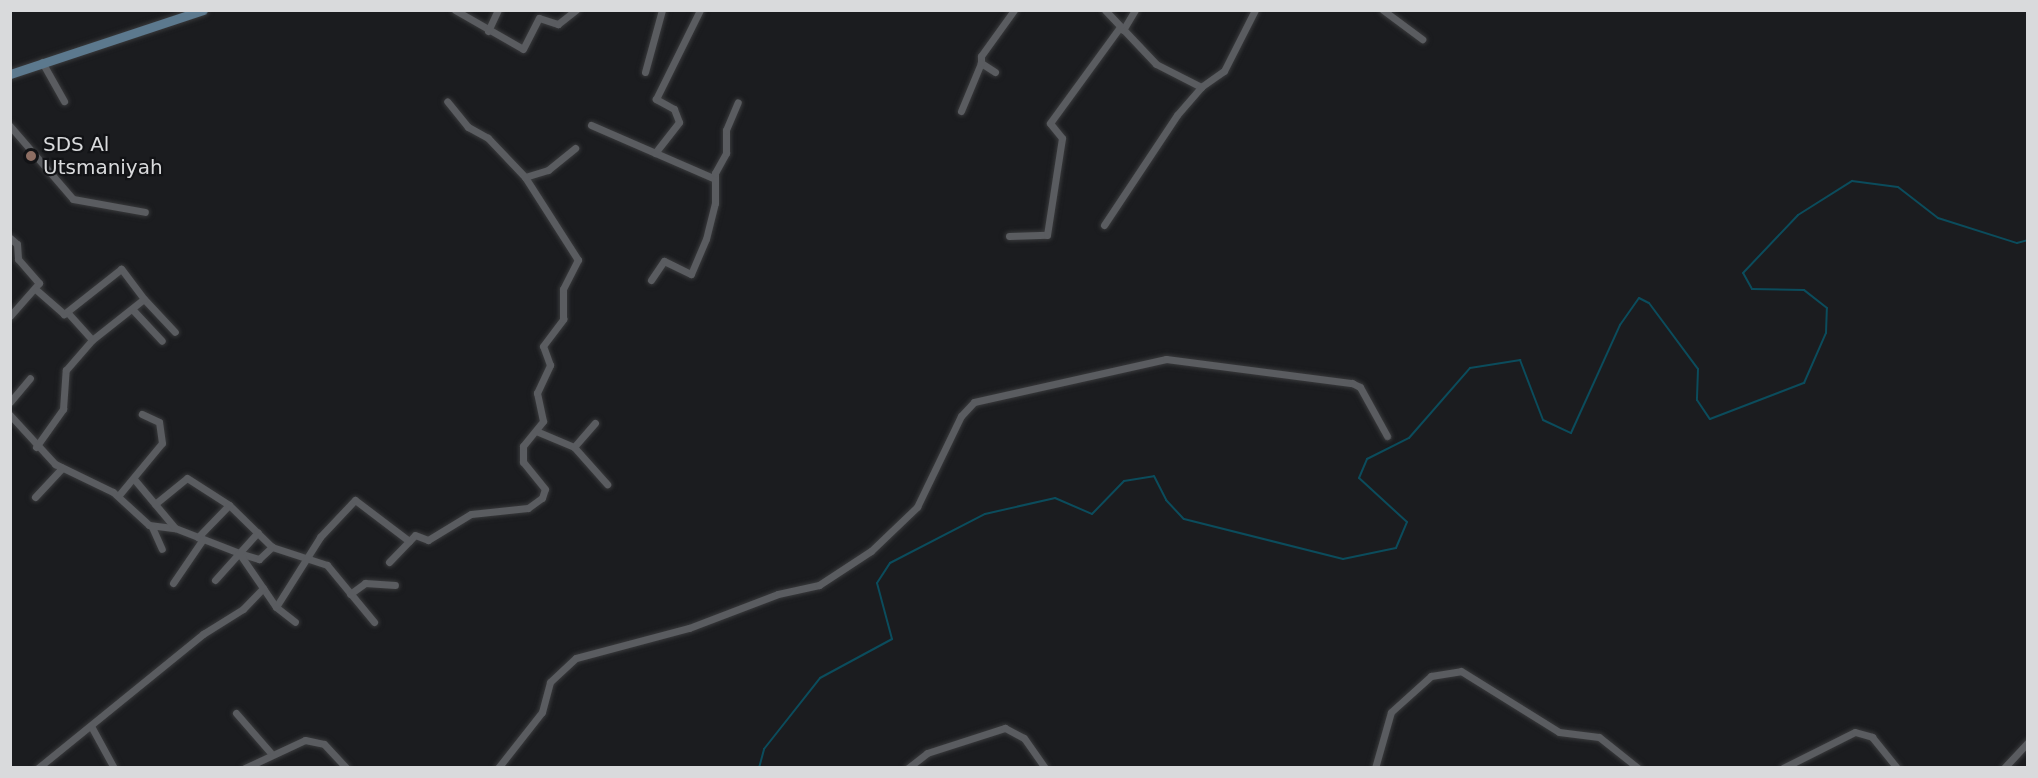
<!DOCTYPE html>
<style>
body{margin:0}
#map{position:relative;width:2038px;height:778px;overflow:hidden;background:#1b1c1f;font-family:"DejaVu Sans",sans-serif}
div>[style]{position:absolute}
.stream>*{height:2px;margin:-1px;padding:0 1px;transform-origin:1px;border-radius:1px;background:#0b4c5c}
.roads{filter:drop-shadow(0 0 2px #393a3c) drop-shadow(0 0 2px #393a3c)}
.street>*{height:7px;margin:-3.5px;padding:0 3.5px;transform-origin:3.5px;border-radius:3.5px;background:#5a5c60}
.secondary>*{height:9px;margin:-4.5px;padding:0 4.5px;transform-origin:4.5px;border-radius:4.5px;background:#5c798e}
.dots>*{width:16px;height:16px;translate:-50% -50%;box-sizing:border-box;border:3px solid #121316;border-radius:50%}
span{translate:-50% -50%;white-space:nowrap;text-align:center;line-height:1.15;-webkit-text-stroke:4.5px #121316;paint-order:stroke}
.poi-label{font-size:20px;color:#d9dadc}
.left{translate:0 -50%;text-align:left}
.frame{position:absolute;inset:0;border:12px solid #d9dadc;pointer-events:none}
</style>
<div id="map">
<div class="stream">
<div style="left:759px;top:768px;width:20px;rotate:-75deg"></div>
<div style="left:764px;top:749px;width:90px;rotate:-51.7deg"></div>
<div style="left:820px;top:678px;width:82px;rotate:-28.4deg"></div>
<div style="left:892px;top:639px;width:58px;rotate:-105deg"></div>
<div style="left:877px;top:583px;width:24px;rotate:-57deg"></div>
<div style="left:890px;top:563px;width:107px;rotate:-27.3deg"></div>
<div style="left:985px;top:514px;width:72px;rotate:-12.9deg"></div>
<div style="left:1055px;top:498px;width:40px;rotate:23.4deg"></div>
<div style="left:1092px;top:514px;width:46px;rotate:-45.9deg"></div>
<div style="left:1124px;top:481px;width:30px;rotate:-9deg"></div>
<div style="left:1154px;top:476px;width:27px;rotate:63deg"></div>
<div style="left:1166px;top:500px;width:26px;rotate:47deg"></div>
<div style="left:1184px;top:519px;width:164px;rotate:14.1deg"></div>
<div style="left:1343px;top:559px;width:54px;rotate:-11.7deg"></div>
<div style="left:1396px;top:548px;width:28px;rotate:-67deg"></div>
<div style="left:1407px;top:522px;width:65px;rotate:-137.5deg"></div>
<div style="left:1359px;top:478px;width:21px;rotate:-67deg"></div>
<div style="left:1367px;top:459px;width:47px;rotate:-26.6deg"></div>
<div style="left:1409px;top:438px;width:93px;rotate:-48.9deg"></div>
<div style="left:1470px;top:368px;width:51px;rotate:-9.1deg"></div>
<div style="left:1520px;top:360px;width:64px;rotate:69deg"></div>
<div style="left:1543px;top:420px;width:31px;rotate:25deg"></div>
<div style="left:1571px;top:433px;width:119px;rotate:-65.6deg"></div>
<div style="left:1620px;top:325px;width:33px;rotate:-55deg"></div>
<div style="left:1639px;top:298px;width:11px;rotate:27deg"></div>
<div style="left:1649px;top:303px;width:82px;rotate:53.4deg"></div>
<div style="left:1698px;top:369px;width:31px;rotate:92deg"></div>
<div style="left:1697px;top:400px;width:23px;rotate:56deg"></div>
<div style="left:1710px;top:419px;width:101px;rotate:-21deg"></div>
<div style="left:1804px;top:383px;width:55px;rotate:-66.3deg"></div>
<div style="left:1826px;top:333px;width:25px;rotate:-88deg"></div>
<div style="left:1827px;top:308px;width:29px;rotate:-142deg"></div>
<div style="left:1804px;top:290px;width:52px;rotate:-178.9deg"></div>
<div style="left:1752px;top:289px;width:18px;rotate:-119deg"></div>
<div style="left:1743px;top:273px;width:80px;rotate:-46.5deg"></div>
<div style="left:1798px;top:215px;width:64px;rotate:-32.2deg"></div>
<div style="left:1852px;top:181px;width:46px;rotate:7.4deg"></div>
<div style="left:1898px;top:187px;width:51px;rotate:37.8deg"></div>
<div style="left:1938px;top:218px;width:83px;rotate:17.6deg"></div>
<div style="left:2017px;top:243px;width:11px;rotate:-15deg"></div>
</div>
<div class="roads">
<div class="street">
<div style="left:455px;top:10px;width:78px;rotate:29.8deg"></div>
<div style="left:523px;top:49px;width:35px;rotate:-63deg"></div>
<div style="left:539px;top:18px;width:20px;rotate:18deg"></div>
<div style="left:558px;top:24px;width:23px;rotate:-38deg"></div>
<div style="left:1105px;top:10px;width:74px;rotate:46.6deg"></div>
<div style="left:1156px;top:64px;width:51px;rotate:27.1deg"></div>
<div style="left:1383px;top:10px;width:49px;rotate:36.6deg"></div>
<div style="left:1123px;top:30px;width:23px;rotate:-59deg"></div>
<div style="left:488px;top:31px;width:23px;rotate:-65deg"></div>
<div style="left:42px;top:62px;width:45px;rotate:60.6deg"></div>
<div style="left:645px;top:72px;width:64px;rotate:-74.7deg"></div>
<div style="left:995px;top:72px;width:17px;rotate:-147deg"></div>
<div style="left:981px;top:63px;width:7px;rotate:-90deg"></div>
<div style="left:981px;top:56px;width:57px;rotate:-54.3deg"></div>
<div style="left:961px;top:111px;width:52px;rotate:-67.4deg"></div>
<div style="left:591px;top:125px;width:135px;rotate:23.5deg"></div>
<div style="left:10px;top:126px;width:96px;rotate:49.2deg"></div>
<div style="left:73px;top:199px;width:73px;rotate:10.2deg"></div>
<div style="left:655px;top:153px;width:39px;rotate:-52deg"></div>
<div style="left:679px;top:122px;width:14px;rotate:-111deg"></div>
<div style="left:674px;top:109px;width:21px;rotate:-151deg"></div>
<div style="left:656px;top:99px;width:99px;rotate:-63.7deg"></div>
<div style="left:525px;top:177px;width:24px;rotate:-17deg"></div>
<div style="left:548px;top:170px;width:35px;rotate:-39deg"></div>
<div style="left:1104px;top:225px;width:132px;rotate:-56.4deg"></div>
<div style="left:1177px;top:115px;width:37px;rotate:-49deg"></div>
<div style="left:1201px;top:87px;width:28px;rotate:-35deg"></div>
<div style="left:1224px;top:71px;width:68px;rotate:-63.1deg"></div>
<div style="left:1009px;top:236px;width:38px;rotate:-2deg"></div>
<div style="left:1047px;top:235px;width:98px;rotate:-81.2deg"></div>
<div style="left:1062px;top:138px;width:19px;rotate:-129deg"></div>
<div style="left:1050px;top:123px;width:119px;rotate:-53.9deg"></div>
<div style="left:10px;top:238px;width:9px;rotate:41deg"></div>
<div style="left:17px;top:244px;width:15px;rotate:86deg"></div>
<div style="left:18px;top:259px;width:32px;rotate:49deg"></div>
<div style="left:39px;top:283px;width:44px;rotate:131.3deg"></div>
<div style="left:651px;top:280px;width:23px;rotate:-56deg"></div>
<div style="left:664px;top:261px;width:30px;rotate:26deg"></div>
<div style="left:691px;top:274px;width:38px;rotate:-67deg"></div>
<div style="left:706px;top:239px;width:37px;rotate:-76deg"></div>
<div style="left:715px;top:203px;width:30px;rotate:-90deg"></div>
<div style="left:715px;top:173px;width:23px;rotate:-61deg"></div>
<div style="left:726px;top:153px;width:23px;rotate:-90deg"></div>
<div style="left:726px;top:130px;width:30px;rotate:-67deg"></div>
<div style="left:144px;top:299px;width:45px;rotate:46.8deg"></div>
<div style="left:133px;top:310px;width:42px;rotate:46.9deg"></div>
<div style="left:68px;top:313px;width:36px;rotate:48deg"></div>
<div style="left:10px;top:402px;width:31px;rotate:-50deg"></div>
<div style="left:10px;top:415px;width:67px;rotate:47.4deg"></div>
<div style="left:55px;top:464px;width:64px;rotate:25.8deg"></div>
<div style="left:113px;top:492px;width:49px;rotate:42.5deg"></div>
<div style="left:149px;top:525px;width:26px;rotate:7deg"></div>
<div style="left:175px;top:528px;width:69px;rotate:21.3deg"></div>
<div style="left:239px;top:553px;width:21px;rotate:17deg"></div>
<div style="left:259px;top:559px;width:18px;rotate:-43deg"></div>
<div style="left:272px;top:547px;width:60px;rotate:-135.7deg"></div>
<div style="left:229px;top:505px;width:45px;rotate:134.1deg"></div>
<div style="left:536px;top:431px;width:41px;rotate:22.8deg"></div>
<div style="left:574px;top:447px;width:50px;rotate:48.3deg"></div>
<div style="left:36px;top:447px;width:47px;rotate:-54.6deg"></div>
<div style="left:63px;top:409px;width:39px;rotate:-86deg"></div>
<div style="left:66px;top:370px;width:40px;rotate:-49deg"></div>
<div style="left:92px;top:340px;width:66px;rotate:-38.3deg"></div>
<div style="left:144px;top:299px;width:38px;rotate:-127deg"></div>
<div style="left:121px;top:269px;width:73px;rotate:141.7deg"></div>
<div style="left:64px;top:314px;width:37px;rotate:-139deg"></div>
<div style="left:574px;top:447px;width:32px;rotate:-49deg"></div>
<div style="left:134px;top:479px;width:64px;rotate:50.1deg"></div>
<div style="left:119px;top:495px;width:67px;rotate:-50.4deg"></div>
<div style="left:162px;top:443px;width:21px;rotate:-98deg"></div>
<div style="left:159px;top:422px;width:19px;rotate:-155deg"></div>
<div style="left:35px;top:497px;width:40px;rotate:-47deg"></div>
<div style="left:155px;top:504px;width:41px;rotate:-39.1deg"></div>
<div style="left:187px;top:478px;width:50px;rotate:32.7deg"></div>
<div style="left:152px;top:527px;width:24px;rotate:66deg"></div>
<div style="left:272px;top:547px;width:58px;rotate:18.1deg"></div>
<div style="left:327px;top:565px;width:74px;rotate:50.5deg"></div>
<div style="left:239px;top:553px;width:65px;rotate:55.6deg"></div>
<div style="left:276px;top:607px;width:24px;rotate:38deg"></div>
<div style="left:389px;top:562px;width:37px;rotate:-46deg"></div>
<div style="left:415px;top:535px;width:14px;rotate:21deg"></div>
<div style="left:428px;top:540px;width:50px;rotate:-31.2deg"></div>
<div style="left:471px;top:514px;width:57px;rotate:-6deg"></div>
<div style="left:528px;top:508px;width:17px;rotate:-36deg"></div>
<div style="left:542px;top:498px;width:9px;rotate:-72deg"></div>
<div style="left:545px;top:489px;width:35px;rotate:-129deg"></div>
<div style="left:523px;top:462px;width:16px;rotate:-90deg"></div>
<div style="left:523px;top:446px;width:32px;rotate:-51deg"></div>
<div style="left:543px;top:421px;width:29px;rotate:-102deg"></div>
<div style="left:537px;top:393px;width:31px;rotate:-65deg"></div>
<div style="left:550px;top:365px;width:20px;rotate:-110deg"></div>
<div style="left:543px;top:346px;width:34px;rotate:-53deg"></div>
<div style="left:563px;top:319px;width:30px;rotate:-90deg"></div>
<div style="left:563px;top:289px;width:33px;rotate:-63deg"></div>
<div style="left:578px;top:260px;width:98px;rotate:-122.6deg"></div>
<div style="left:525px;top:177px;width:54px;rotate:-133.5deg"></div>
<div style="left:488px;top:138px;width:23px;rotate:-151deg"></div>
<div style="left:468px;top:127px;width:33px;rotate:-129deg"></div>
<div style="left:215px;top:580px;width:64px;rotate:-48.1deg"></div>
<div style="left:173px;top:583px;width:53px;rotate:-55.7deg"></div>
<div style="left:350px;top:594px;width:19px;rotate:-36deg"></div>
<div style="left:365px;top:583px;width:30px;rotate:4deg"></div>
<div style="left:276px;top:607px;width:83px;rotate:-57.8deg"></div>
<div style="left:320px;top:537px;width:51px;rotate:-46.6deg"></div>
<div style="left:355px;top:500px;width:68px;rotate:37.2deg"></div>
<div style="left:236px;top:713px;width:52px;rotate:48.9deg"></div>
<div style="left:91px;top:726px;width:48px;rotate:61.3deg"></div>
<div style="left:38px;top:768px;width:213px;rotate:-39.1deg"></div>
<div style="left:203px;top:634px;width:47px;rotate:-32deg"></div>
<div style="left:243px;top:609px;width:29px;rotate:-46deg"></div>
<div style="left:245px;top:768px;width:66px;rotate:-25deg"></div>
<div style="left:305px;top:740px;width:19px;rotate:12deg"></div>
<div style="left:324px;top:744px;width:33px;rotate:47deg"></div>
<div style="left:498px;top:768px;width:71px;rotate:-51.8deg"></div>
<div style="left:542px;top:712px;width:31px;rotate:-75deg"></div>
<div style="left:550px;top:682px;width:35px;rotate:-43deg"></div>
<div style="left:576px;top:658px;width:117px;rotate:-14.9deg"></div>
<div style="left:689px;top:628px;width:95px;rotate:-20.9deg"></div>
<div style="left:778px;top:594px;width:42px;rotate:-12.4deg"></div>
<div style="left:819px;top:585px;width:62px;rotate:-33.2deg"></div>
<div style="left:871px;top:551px;width:64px;rotate:-43.7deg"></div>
<div style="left:917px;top:507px;width:101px;rotate:-64.2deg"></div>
<div style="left:961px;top:416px;width:19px;rotate:-47deg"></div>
<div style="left:974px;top:402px;width:197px;rotate:-12.6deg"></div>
<div style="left:1166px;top:359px;width:188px;rotate:7.4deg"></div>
<div style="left:1352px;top:383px;width:9px;rotate:27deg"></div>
<div style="left:1360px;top:387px;width:56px;rotate:61.1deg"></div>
<div style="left:908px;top:768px;width:24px;rotate:-38deg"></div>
<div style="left:927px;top:753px;width:82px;rotate:-17.8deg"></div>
<div style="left:1005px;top:728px;width:21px;rotate:28deg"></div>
<div style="left:1024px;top:738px;width:37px;rotate:55deg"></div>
<div style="left:1375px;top:768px;width:58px;rotate:-74.1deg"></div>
<div style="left:1391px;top:712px;width:54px;rotate:-42deg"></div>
<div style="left:1431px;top:676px;width:30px;rotate:-9deg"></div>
<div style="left:1461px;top:671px;width:115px;rotate:31.9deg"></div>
<div style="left:1559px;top:732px;width:40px;rotate:7.1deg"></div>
<div style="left:1599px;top:737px;width:50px;rotate:38.5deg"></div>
<div style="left:1783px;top:768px;width:80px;rotate:-26.6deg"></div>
<div style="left:1855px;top:732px;width:18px;rotate:16deg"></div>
<div style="left:1872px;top:737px;width:40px;rotate:51deg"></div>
<div style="left:2004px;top:768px;width:35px;rotate:-47deg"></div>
</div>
<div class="secondary">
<div style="left:10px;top:74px;width:203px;rotate:-18.3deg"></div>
</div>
</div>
<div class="dots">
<div style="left:31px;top:156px;background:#8d6e63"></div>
</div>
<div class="poi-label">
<span class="left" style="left:43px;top:156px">SDS Al<br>Utsmaniyah</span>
</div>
<div class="frame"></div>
</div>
